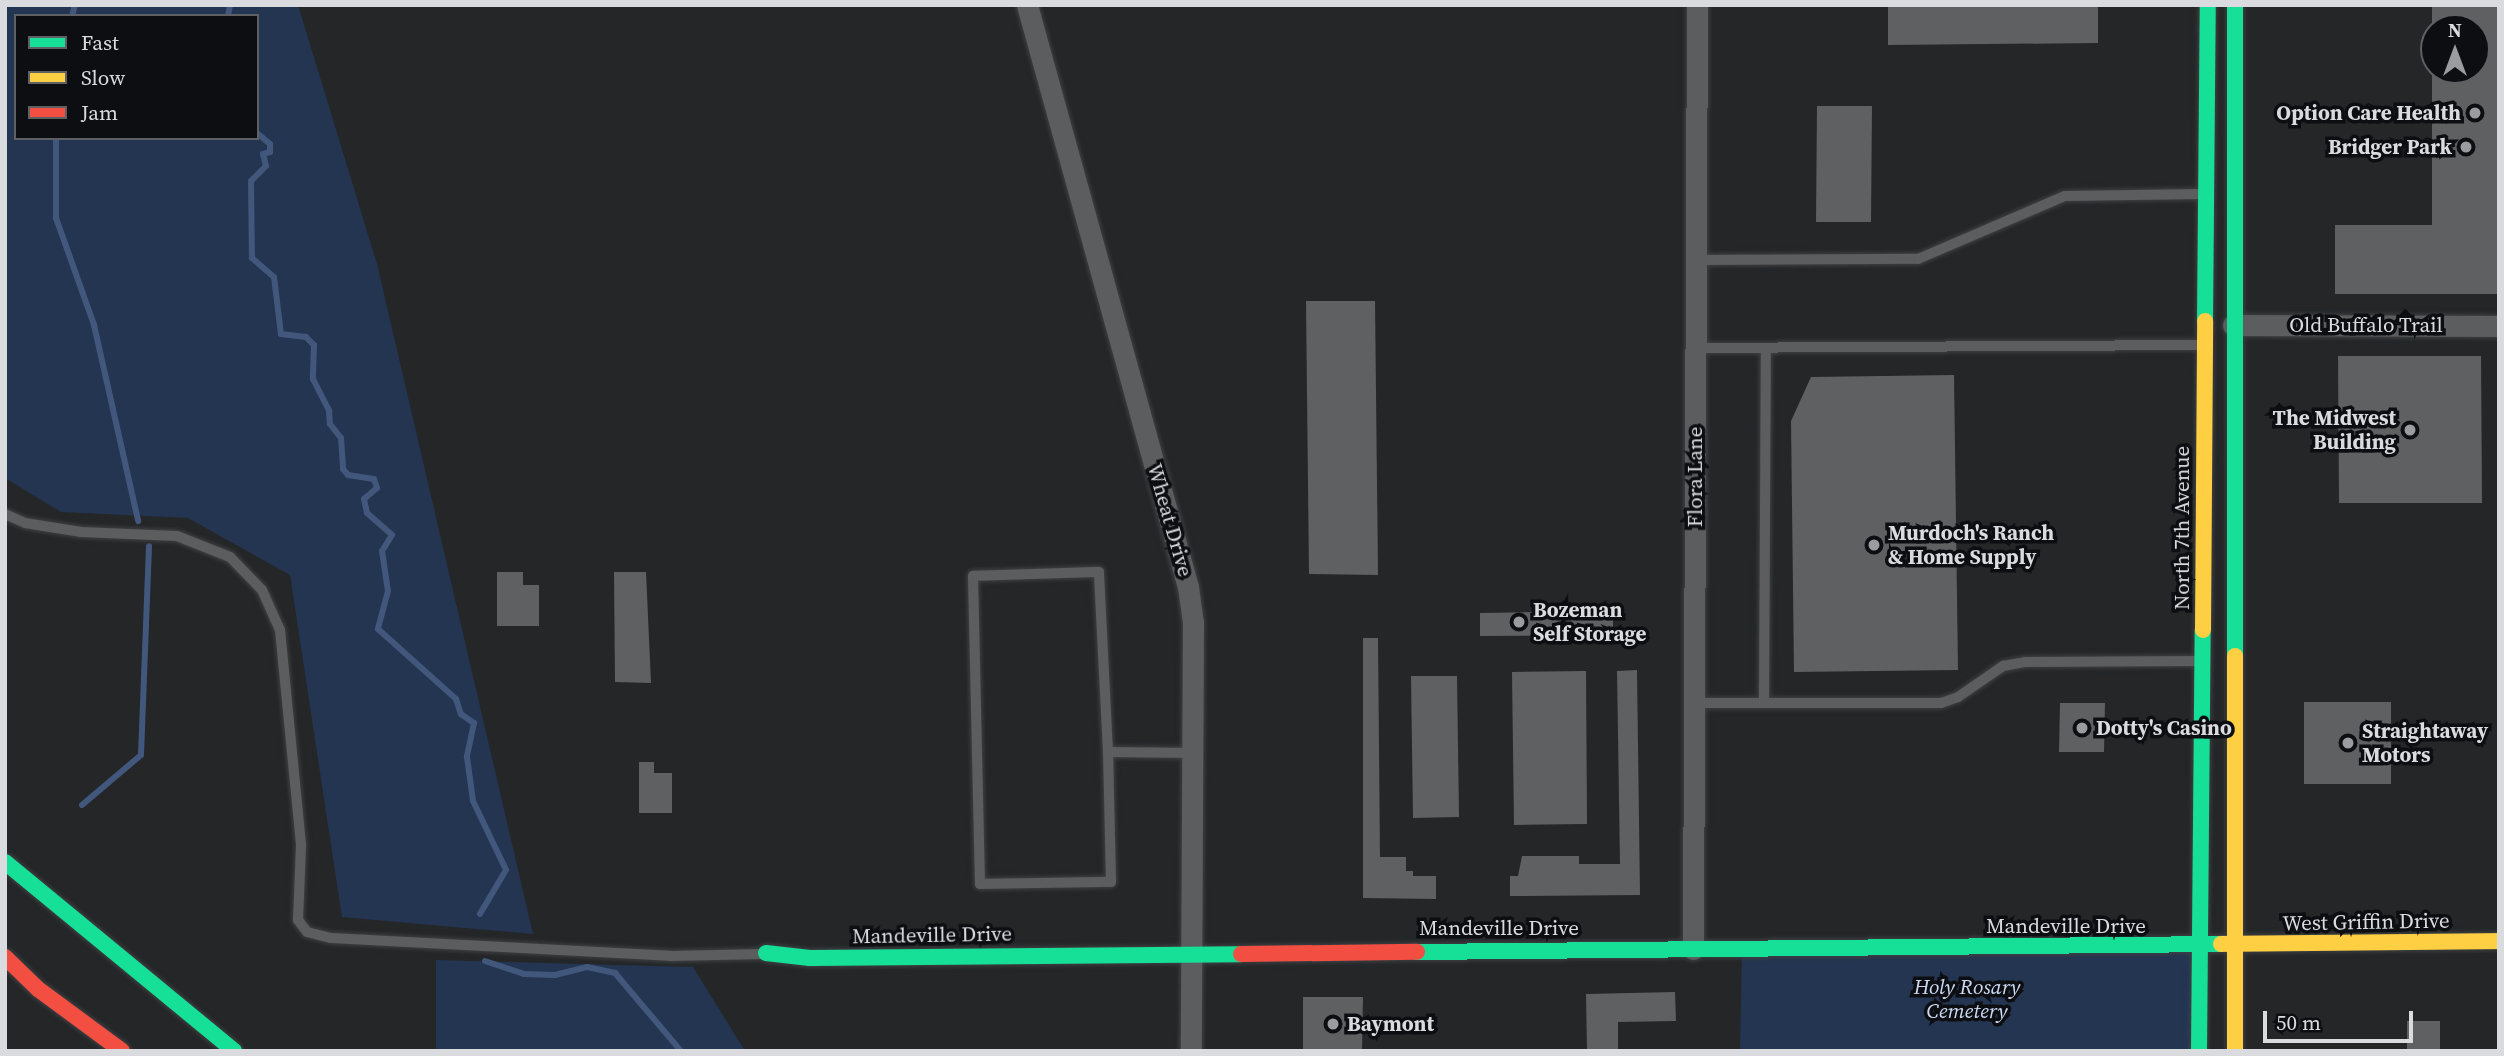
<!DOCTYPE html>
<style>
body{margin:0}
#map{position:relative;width:2504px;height:1056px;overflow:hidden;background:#242628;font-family:"Source Serif 4",serif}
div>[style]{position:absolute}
.green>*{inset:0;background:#243551}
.stream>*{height:6px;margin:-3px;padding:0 3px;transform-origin:3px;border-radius:3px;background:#42577c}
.building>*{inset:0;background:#5f6062}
.roads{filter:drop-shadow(0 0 2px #3f4042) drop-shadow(0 0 2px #3f4042)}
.lane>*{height:10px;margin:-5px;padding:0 5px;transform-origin:5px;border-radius:5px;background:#5b5d5f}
.street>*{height:21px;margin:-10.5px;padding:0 10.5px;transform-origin:10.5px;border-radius:10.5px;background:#5b5d5f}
.fast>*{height:16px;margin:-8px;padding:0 8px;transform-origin:8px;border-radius:8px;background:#16e098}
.slow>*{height:16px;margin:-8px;padding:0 8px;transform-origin:8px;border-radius:8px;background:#ffcf43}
.jam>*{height:16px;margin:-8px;padding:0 8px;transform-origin:8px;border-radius:8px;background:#f24e42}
.dots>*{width:19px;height:19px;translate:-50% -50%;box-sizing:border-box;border:4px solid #0d0e11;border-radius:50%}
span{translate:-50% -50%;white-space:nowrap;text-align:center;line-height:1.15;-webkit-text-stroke:7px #0d0e11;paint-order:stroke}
.poi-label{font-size:21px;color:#d9dbdf;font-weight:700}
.right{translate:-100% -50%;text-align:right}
.left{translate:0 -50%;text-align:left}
.street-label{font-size:21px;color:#d9dbdf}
.park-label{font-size:21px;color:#cadaf4;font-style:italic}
.frame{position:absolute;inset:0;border:7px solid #d9dbdf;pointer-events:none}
.legend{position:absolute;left:14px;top:14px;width:245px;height:126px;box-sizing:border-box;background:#0d0e11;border:2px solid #5f6063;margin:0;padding:9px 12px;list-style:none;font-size:21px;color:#d9dbdf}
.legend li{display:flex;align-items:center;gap:14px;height:35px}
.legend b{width:35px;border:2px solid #5f6063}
.north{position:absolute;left:2420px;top:14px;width:70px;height:70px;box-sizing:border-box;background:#0d0e11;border:2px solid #5f6063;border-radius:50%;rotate:0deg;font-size:19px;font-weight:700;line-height:28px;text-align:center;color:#d9dbdf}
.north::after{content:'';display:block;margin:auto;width:24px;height:32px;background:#9a9c9f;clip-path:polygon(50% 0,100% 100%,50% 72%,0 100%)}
.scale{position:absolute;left:2263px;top:1011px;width:150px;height:32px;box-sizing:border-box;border:4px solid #d9dbdf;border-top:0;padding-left:9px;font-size:21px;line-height:24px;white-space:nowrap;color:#d9dbdf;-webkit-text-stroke:5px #0d0e11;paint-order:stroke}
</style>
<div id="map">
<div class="green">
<div style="clip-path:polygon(evenodd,5px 5px,298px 5px,377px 264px,533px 934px,342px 917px,290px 575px,188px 518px,61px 512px,5px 478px,5px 5px,16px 16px,257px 16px,257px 138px,16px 138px,16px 16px)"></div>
<div style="clip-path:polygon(2200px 946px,2199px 1051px,1740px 1051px,1742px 948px)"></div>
<div style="clip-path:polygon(436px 960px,693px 967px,745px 1051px,436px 1051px)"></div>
</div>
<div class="stream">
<div style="left:72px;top:16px;width:11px;rotate:-75deg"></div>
<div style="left:228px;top:16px;width:11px;rotate:-80deg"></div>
<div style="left:257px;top:133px;width:17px;rotate:40deg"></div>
<div style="left:270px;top:144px;width:8px;rotate:90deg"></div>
<div style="left:270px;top:152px;width:7px;rotate:164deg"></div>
<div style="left:263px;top:154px;width:12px;rotate:76deg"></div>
<div style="left:266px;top:166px;width:21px;rotate:135deg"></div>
<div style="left:251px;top:181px;width:77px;rotate:89.3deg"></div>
<div style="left:252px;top:258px;width:29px;rotate:41deg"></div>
<div style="left:274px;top:277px;width:57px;rotate:83deg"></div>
<div style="left:281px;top:334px;width:25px;rotate:7deg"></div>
<div style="left:306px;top:337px;width:11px;rotate:45deg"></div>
<div style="left:314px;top:345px;width:34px;rotate:92deg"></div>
<div style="left:313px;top:379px;width:36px;rotate:63deg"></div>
<div style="left:329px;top:411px;width:13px;rotate:86deg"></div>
<div style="left:330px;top:424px;width:18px;rotate:52deg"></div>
<div style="left:341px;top:438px;width:31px;rotate:86deg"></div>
<div style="left:343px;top:469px;width:8px;rotate:50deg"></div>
<div style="left:348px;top:475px;width:26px;rotate:9deg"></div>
<div style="left:374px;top:479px;width:9px;rotate:72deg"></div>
<div style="left:377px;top:488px;width:17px;rotate:140deg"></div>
<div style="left:364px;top:499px;width:14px;rotate:78deg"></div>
<div style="left:367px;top:513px;width:33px;rotate:41deg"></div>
<div style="left:392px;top:535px;width:19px;rotate:122deg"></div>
<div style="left:382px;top:551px;width:40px;rotate:81.5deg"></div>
<div style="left:388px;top:591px;width:39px;rotate:105deg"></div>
<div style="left:378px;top:629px;width:105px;rotate:41.9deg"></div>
<div style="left:456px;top:699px;width:16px;rotate:72deg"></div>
<div style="left:461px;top:714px;width:16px;rotate:35deg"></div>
<div style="left:474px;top:723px;width:35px;rotate:102deg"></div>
<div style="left:467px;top:757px;width:44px;rotate:82.2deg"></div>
<div style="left:473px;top:801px;width:76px;rotate:64.4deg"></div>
<div style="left:506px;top:870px;width:51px;rotate:120.6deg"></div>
<div style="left:56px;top:138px;width:80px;rotate:90deg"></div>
<div style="left:56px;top:218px;width:114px;rotate:70.4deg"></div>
<div style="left:94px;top:325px;width:201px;rotate:77.3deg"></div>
<div style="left:82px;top:805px;width:77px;rotate:-40.3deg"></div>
<div style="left:141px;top:755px;width:209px;rotate:-87.8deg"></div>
<div style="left:485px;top:961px;width:41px;rotate:18.4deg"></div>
<div style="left:524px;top:974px;width:31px;rotate:2deg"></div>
<div style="left:555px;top:975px;width:33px;rotate:-14deg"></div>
<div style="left:587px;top:967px;width:29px;rotate:12deg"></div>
<div style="left:615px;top:973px;width:102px;rotate:49.8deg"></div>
</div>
<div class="building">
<div style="clip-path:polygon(1888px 5px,2098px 5px,2098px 43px,1888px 45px)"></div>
<div style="clip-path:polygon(2432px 5px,2499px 5px,2499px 294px,2335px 294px,2335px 225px,2432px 225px,2432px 70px,2476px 70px,2476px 28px,2432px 28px)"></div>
<div style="clip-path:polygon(1817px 106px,1872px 106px,1871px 222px,1816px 222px)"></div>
<div style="clip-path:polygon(1306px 301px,1375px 301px,1378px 575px,1309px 574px)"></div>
<div style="clip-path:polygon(2338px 356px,2481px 356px,2482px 503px,2339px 503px)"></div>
<div style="clip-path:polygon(1954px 375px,1958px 670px,1794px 672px,1791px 421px,1811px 377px)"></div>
<div style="clip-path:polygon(497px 572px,523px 572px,523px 585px,539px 585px,539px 626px,497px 626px)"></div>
<div style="clip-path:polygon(614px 572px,646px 572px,651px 683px,615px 682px)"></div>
<div style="clip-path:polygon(1613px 611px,1613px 635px,1480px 636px,1480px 613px)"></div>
<div style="clip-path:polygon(1363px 638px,1378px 638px,1380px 857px,1406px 857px,1406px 871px,1413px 871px,1413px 876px,1436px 876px,1436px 899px,1363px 898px)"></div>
<div style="clip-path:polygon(1637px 670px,1640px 895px,1510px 896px,1510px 876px,1518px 876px,1522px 856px,1579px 856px,1579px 864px,1620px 864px,1617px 671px)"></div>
<div style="clip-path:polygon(1586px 671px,1587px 824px,1514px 825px,1512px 672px)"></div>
<div style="clip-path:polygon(1411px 676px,1457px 676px,1459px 817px,1413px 818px)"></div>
<div style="clip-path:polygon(2304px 702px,2391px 702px,2391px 784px,2304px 784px)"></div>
<div style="clip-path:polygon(2060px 703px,2105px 703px,2104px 752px,2059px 752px)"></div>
<div style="clip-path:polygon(639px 762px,654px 762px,654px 773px,672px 773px,672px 813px,639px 813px)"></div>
<div style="clip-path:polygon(1675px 992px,1676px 1021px,1618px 1022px,1618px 1051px,1587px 1051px,1586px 994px)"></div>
<div style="clip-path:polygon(1303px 997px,1363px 997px,1362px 1051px,1303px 1051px)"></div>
<div style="clip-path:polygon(2407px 1021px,2440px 1021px,2440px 1051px,2407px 1051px)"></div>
</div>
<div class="roads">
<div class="lane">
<div style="left:1696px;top:260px;width:222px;rotate:-0.3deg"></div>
<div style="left:1918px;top:259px;width:160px;rotate:-23.2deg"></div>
<div style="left:2065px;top:196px;width:137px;rotate:-0.8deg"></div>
<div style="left:1696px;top:348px;width:504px;rotate:-0.34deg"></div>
<div style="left:5px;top:514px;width:22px;rotate:24deg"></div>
<div style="left:25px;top:523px;width:57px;rotate:9.1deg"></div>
<div style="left:81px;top:532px;width:96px;rotate:2.4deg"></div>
<div style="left:177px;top:536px;width:57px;rotate:21.6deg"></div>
<div style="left:230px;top:557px;width:46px;rotate:45.9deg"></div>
<div style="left:262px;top:590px;width:44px;rotate:65.8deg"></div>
<div style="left:280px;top:630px;width:217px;rotate:84.4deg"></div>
<div style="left:301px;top:846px;width:74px;rotate:92.3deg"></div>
<div style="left:298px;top:920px;width:15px;rotate:53deg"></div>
<div style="left:307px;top:932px;width:25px;rotate:14deg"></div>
<div style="left:331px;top:938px;width:339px;rotate:3deg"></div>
<div style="left:670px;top:956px;width:93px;rotate:-1.2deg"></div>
<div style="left:1694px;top:703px;width:247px"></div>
<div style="left:1941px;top:703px;width:18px;rotate:-19deg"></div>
<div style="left:1958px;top:697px;width:55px;rotate:-34.6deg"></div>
<div style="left:2003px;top:666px;width:22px;rotate:-10deg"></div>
<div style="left:2025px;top:662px;width:173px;rotate:-0.3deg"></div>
<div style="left:1764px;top:703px;width:355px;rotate:-89.7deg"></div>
<div style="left:1108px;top:752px;width:180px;rotate:-92.9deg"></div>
<div style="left:1099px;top:572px;width:126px;rotate:178.2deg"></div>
<div style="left:973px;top:576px;width:308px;rotate:88.7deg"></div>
<div style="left:980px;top:884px;width:131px;rotate:-0.9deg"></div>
<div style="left:1111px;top:882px;width:130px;rotate:-91.3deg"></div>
<div style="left:1108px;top:752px;width:85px;rotate:0.7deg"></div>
</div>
<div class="street">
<div style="left:1027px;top:5px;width:604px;rotate:74.54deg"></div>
<div style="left:1188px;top:587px;width:35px;rotate:82deg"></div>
<div style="left:1193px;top:622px;width:429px;rotate:90.3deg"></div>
<div style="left:2233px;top:325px;width:266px;rotate:0.2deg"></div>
<div style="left:1693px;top:949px;width:944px;rotate:-89.76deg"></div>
</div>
<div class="fast">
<div style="left:2235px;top:5px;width:651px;rotate:90deg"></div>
<div style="left:2205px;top:321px;width:316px;rotate:-89.5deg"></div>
<div style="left:5px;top:862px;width:297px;rotate:39.5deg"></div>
<div style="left:1417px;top:952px;width:804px;rotate:-0.57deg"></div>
<div style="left:766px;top:953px;width:44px;rotate:6.5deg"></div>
<div style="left:810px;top:958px;width:431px;rotate:-0.5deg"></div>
<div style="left:2199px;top:1051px;width:421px;rotate:-89.5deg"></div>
</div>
<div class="slow">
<div style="left:2203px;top:630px;width:309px;rotate:-89.6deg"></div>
<div style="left:2235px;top:656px;width:395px;rotate:90deg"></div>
<div style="left:2221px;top:944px;width:278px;rotate:-0.6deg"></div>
</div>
<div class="jam">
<div style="left:1241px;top:954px;width:176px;rotate:-0.7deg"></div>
<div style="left:5px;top:957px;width:46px;rotate:44.1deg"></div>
<div style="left:38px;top:989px;width:104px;rotate:36.4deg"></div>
</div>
</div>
<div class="dots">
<div style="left:2475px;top:113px;background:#9a9c9f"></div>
<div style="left:2466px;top:147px;background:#9a9c9f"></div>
<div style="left:2410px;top:430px;background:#9a9c9f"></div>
<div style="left:1874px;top:545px;background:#9a9c9f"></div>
<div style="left:1519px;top:622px;background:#9a9c9f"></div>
<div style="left:2082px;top:728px;background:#9a9c9f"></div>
<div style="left:2348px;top:743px;background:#9a9c9f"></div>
<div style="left:1333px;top:1024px;background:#9a9c9f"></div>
</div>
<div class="poi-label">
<span class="right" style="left:2461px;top:113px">Option Care Health</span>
<span class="right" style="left:2452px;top:147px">Bridger Park</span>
<span class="right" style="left:2396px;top:430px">The Midwest<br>Building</span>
<span class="left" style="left:1888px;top:545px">Murdoch's Ranch<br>&amp; Home Supply</span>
<span class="left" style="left:1533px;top:622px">Bozeman<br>Self Storage</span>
<span class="left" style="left:2096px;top:728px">Dotty's Casino</span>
<span class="left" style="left:2362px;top:743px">Straightaway<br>Motors</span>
<span class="left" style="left:1347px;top:1024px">Baymont</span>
</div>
<div class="street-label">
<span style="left:2366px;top:325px">Old Buffalo Trail</span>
<span style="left:1695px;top:477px;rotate:-90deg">Flora Lane</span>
<span style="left:1170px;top:520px;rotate:74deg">Wheat Drive</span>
<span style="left:2182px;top:528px;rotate:-90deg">North 7th Avenue</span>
<span style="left:2366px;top:922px;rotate:-1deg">West Griffin Drive</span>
<span style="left:2066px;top:926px">Mandeville Drive</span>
<span style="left:1499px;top:928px">Mandeville Drive</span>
<span style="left:932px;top:935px;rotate:-1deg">Mandeville Drive</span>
</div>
<div class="park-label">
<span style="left:1967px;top:999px">Holy Rosary<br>Cemetery</span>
</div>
<div class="frame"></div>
<ul class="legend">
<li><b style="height:9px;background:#16e098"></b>Fast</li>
<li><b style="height:9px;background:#ffcf43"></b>Slow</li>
<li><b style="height:9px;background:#f24e42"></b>Jam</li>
</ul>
<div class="north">N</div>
<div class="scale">50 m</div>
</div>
